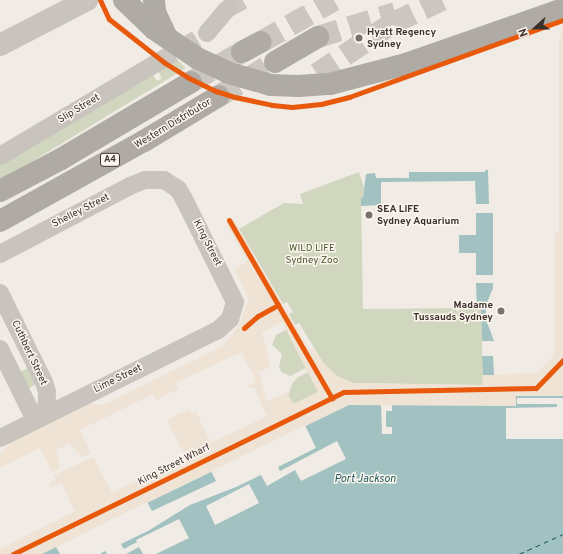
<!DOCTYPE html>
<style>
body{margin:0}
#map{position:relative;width:563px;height:554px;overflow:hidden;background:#f0ebe5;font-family:Overpass,sans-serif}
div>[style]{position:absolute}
.green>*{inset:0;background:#d1d6bf}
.plaza>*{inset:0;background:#eee3d5}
.water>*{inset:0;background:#a1c2c1}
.pier>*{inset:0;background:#f0ebe5}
.ferry>*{height:1px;margin-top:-0.5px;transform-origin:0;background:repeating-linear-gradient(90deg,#1f5a5e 0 5px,transparent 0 9px)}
.minor-tunnel>*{height:18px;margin-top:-9px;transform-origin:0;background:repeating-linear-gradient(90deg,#ccc6c0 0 18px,transparent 0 27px)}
.motorway-tunnel>*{height:22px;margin-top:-11px;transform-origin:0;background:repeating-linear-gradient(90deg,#ccc6c0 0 22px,transparent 0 33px)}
.minor>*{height:18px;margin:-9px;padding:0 9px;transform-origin:9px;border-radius:9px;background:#c9c3be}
.tertiary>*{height:22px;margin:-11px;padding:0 11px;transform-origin:11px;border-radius:11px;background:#c9c3be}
.motorway>*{height:22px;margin:-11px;padding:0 11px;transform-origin:11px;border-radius:11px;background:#afaaa4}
.cycleway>*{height:5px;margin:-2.5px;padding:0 2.5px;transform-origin:2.5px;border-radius:2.5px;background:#e8590c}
.dots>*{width:11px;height:11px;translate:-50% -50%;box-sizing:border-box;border:2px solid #fbf5ee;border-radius:50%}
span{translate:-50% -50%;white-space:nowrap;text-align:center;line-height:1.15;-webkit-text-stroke:3px #fbf5ee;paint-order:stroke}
.shield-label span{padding:1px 3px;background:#fbf5ee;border:1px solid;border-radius:3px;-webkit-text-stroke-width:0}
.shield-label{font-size:9px;color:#3b302b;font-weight:700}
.poi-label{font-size:10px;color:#3b302b;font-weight:700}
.left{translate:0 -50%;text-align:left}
.right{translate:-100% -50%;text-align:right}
.street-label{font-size:10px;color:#3b302b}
.park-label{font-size:10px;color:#4a5a2e}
.water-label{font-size:11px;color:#1f5a5e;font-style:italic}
.north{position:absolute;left:515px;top:8px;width:40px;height:40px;-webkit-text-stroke:3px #fbf5ee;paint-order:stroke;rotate:249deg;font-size:11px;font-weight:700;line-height:16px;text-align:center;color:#3b302b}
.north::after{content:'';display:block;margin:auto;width:14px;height:18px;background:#3b302b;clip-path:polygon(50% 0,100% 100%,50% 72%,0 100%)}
</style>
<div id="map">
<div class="green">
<div style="clip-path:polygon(177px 60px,186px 68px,0 181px,0 163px,153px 75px,157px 81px,162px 78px,158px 71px)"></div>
<div style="clip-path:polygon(359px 172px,364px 187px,363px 198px,361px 198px,363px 309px,481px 308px,483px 385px,353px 383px,337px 376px,324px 364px,299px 323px,295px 325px,289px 314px,293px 312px,287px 302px,283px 304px,239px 229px,284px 203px,303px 204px,300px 194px)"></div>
<div style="clip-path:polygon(287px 329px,306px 368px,290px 376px,281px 372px,279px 366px,282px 354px,272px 345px,276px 335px)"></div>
<div style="clip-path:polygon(31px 367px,39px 383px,25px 390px,17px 373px)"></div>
<div style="clip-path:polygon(308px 372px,318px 392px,294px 404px,288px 396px,292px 384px,297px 378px)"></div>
</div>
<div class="plaza">
<div style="clip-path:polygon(563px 24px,563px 396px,517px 396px,517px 406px,349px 405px,42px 554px,0 554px,0 549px,75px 511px,61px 483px,51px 487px,49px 484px,56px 480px,53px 476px,93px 457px,112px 493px,185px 456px,167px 420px,189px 409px,191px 414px,196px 412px,211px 443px,267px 416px,254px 387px,249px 389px,248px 386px,256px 382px,253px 376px,259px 373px,267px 402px,289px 391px,289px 399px,294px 404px,318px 392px,282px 322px,262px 333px,271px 366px,253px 375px,241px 352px,176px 383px,179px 389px,168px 394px,157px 400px,153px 394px,80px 430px,91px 453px,82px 457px,69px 443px,56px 450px,60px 468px,52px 472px,40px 448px,0 468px,0 455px,11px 442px,88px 403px,103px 405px,224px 345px,239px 325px,249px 299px,235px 269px,248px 261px,225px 223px,233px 218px,310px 350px,314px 348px,324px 364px,337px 376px,353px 383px,482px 385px,483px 375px,537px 373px,554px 356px,555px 232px,559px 234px,559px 42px)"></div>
</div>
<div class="water">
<div style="clip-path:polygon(485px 170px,488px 170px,489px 204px,476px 204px,475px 181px,381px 182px,381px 205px,361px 206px,361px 198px,363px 198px,366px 174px,375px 173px,376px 178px,409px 178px,409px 172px,485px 172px)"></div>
<div style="clip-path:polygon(476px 213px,493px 213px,493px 275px,476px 275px,476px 253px,459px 253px,459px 235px,476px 235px)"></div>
<div style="clip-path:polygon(476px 283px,493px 283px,493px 288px,486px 305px,486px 314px,487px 322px,494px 341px,482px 341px,481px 308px,477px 308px)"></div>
<div style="clip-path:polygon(482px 356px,493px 356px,494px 375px,483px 375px)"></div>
<div style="clip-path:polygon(516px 396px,563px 396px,563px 554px,42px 554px,349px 405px,516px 406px)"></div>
</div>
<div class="pier">
<div style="clip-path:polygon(517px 398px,563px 398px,563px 439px,506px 439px,506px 408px,557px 407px,557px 404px,517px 404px)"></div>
<div style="clip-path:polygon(381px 405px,392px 405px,392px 411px,386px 411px,386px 427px,392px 427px,392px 434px,382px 434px)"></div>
<div style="clip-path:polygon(305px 425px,316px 448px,278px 467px,280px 471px,337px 441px,346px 459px,301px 481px,295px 470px,267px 486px,261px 475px,236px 487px,190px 505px,148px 531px,121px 544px,124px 549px,137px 542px,136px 540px,179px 519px,189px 538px,156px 554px,143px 554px,139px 547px,126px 554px,107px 554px,105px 551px,100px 554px,60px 554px,56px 547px,147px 502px,152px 511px,216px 481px,211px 471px)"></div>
<div style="clip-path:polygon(249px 484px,259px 503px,215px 525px,206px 506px)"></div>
</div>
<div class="ferry">
<div style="left:519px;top:554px;width:48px;rotate:-24.4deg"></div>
</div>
<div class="minor-tunnel">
<div style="left:227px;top:9px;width:19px;rotate:-28deg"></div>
<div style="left:158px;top:62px;width:57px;rotate:-30.6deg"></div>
</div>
<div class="motorway-tunnel">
<div style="left:318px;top:37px;width:81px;rotate:-17.3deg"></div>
<div style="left:261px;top:42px;width:84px;rotate:-29.9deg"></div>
<div style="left:317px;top:74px;width:92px;rotate:-33.9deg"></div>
<div style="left:393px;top:23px;width:54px;rotate:-25.1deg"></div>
<div style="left:191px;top:82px;width:59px;rotate:-30.5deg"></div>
<div style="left:219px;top:96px;width:66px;rotate:-31.3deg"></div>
</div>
<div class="minor">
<div style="left:207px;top:33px;width:31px;rotate:-50deg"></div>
<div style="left:0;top:156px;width:184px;rotate:-30.7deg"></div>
<div style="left:0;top:254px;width:147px;rotate:-27.6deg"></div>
<div style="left:130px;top:186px;width:16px;rotate:-22deg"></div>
<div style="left:145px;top:180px;width:19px"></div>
<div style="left:164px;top:180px;width:17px;rotate:33deg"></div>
<div style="left:178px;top:189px;width:12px;rotate:59deg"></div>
<div style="left:184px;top:199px;width:115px;rotate:63.7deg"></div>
<div style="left:235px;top:302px;width:18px;rotate:106deg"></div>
<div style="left:230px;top:319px;width:16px;rotate:137deg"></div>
<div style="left:218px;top:330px;width:243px;rotate:153.6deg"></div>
<div style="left:0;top:293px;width:99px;rotate:63.7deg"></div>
<div style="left:44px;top:382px;width:10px;rotate:73deg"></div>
<div style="left:47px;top:392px;width:23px;rotate:92deg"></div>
<div style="left:0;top:349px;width:79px;rotate:63.8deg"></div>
</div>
<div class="tertiary">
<div style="left:0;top:45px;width:98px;rotate:-27.3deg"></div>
</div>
<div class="motorway">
<div style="left:124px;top:0;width:42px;rotate:44deg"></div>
<div style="left:154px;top:29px;width:52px;rotate:34deg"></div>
<div style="left:197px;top:58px;width:35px;rotate:25deg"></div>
<div style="left:229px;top:73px;width:44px;rotate:15.9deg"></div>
<div style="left:271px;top:85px;width:28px;rotate:2deg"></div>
<div style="left:299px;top:86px;width:31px;rotate:-4deg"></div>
<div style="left:330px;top:84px;width:79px;rotate:-14.7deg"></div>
<div style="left:406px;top:64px;width:166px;rotate:-19.3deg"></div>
<div style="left:154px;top:0;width:12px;rotate:85deg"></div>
<div style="left:155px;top:12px;width:26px;rotate:65deg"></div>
<div style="left:242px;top:52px;width:21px;rotate:-28deg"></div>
<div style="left:275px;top:62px;width:50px;rotate:-30.2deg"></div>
<div style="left:0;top:191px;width:69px;rotate:-27.7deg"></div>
<div style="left:61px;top:159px;width:151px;rotate:-30.6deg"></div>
<div style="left:0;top:221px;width:165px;rotate:-29.1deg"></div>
<div style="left:144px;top:141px;width:87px;rotate:-31deg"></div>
</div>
<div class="cycleway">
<div style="left:100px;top:0;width:21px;rotate:65deg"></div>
<div style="left:109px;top:19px;width:71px;rotate:38.2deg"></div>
<div style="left:165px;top:63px;width:28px;rotate:32deg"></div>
<div style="left:189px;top:78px;width:30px;rotate:26deg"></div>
<div style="left:216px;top:91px;width:20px;rotate:18deg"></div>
<div style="left:235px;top:97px;width:38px;rotate:12deg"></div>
<div style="left:272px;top:105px;width:20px;rotate:6deg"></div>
<div style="left:292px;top:107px;width:29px;rotate:-6deg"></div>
<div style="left:321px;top:104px;width:29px;rotate:-14deg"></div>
<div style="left:349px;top:97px;width:227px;rotate:-19.8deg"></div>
<div style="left:229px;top:220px;width:98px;rotate:60deg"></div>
<div style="left:244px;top:328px;width:18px;rotate:-41deg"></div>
<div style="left:258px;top:316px;width:23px;rotate:-29deg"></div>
<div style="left:278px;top:305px;width:108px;rotate:59.9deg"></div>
<div style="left:13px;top:554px;width:368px;rotate:-26.1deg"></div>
<div style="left:343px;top:392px;width:193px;rotate:-1.2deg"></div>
<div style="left:536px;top:388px;width:39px;rotate:-46deg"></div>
</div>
<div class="dots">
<div style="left:359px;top:38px;background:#7a716c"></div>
<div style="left:369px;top:215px;background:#7a716c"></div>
<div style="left:501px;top:311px;background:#7a716c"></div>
</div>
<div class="shield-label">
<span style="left:110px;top:160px">A4</span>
</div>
<div class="poi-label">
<span class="left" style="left:367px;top:38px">Hyatt Regency<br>Sydney</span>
<span class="left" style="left:377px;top:215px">SEA LIFE<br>Sydney Aquarium</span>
<span class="right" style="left:493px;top:311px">Madame<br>Tussauds Sydney</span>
</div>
<div class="street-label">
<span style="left:79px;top:109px;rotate:-31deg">Slip Street</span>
<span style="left:173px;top:124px;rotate:-31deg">Western Distributor</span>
<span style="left:81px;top:211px;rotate:-27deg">Shelley Street</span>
<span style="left:207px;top:243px;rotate:63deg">King Street</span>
<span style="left:29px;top:353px;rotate:65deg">Cuthbert Street</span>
<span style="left:118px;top:379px;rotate:-26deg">Lime Street</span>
<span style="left:174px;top:465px;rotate:-27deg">King Street Wharf</span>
</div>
<div class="park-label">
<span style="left:312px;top:254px">WILD LIFE<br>Sydney Zoo</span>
</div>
<div class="water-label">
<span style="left:365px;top:479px">Port Jackson</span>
</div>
<div class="north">N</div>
</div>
